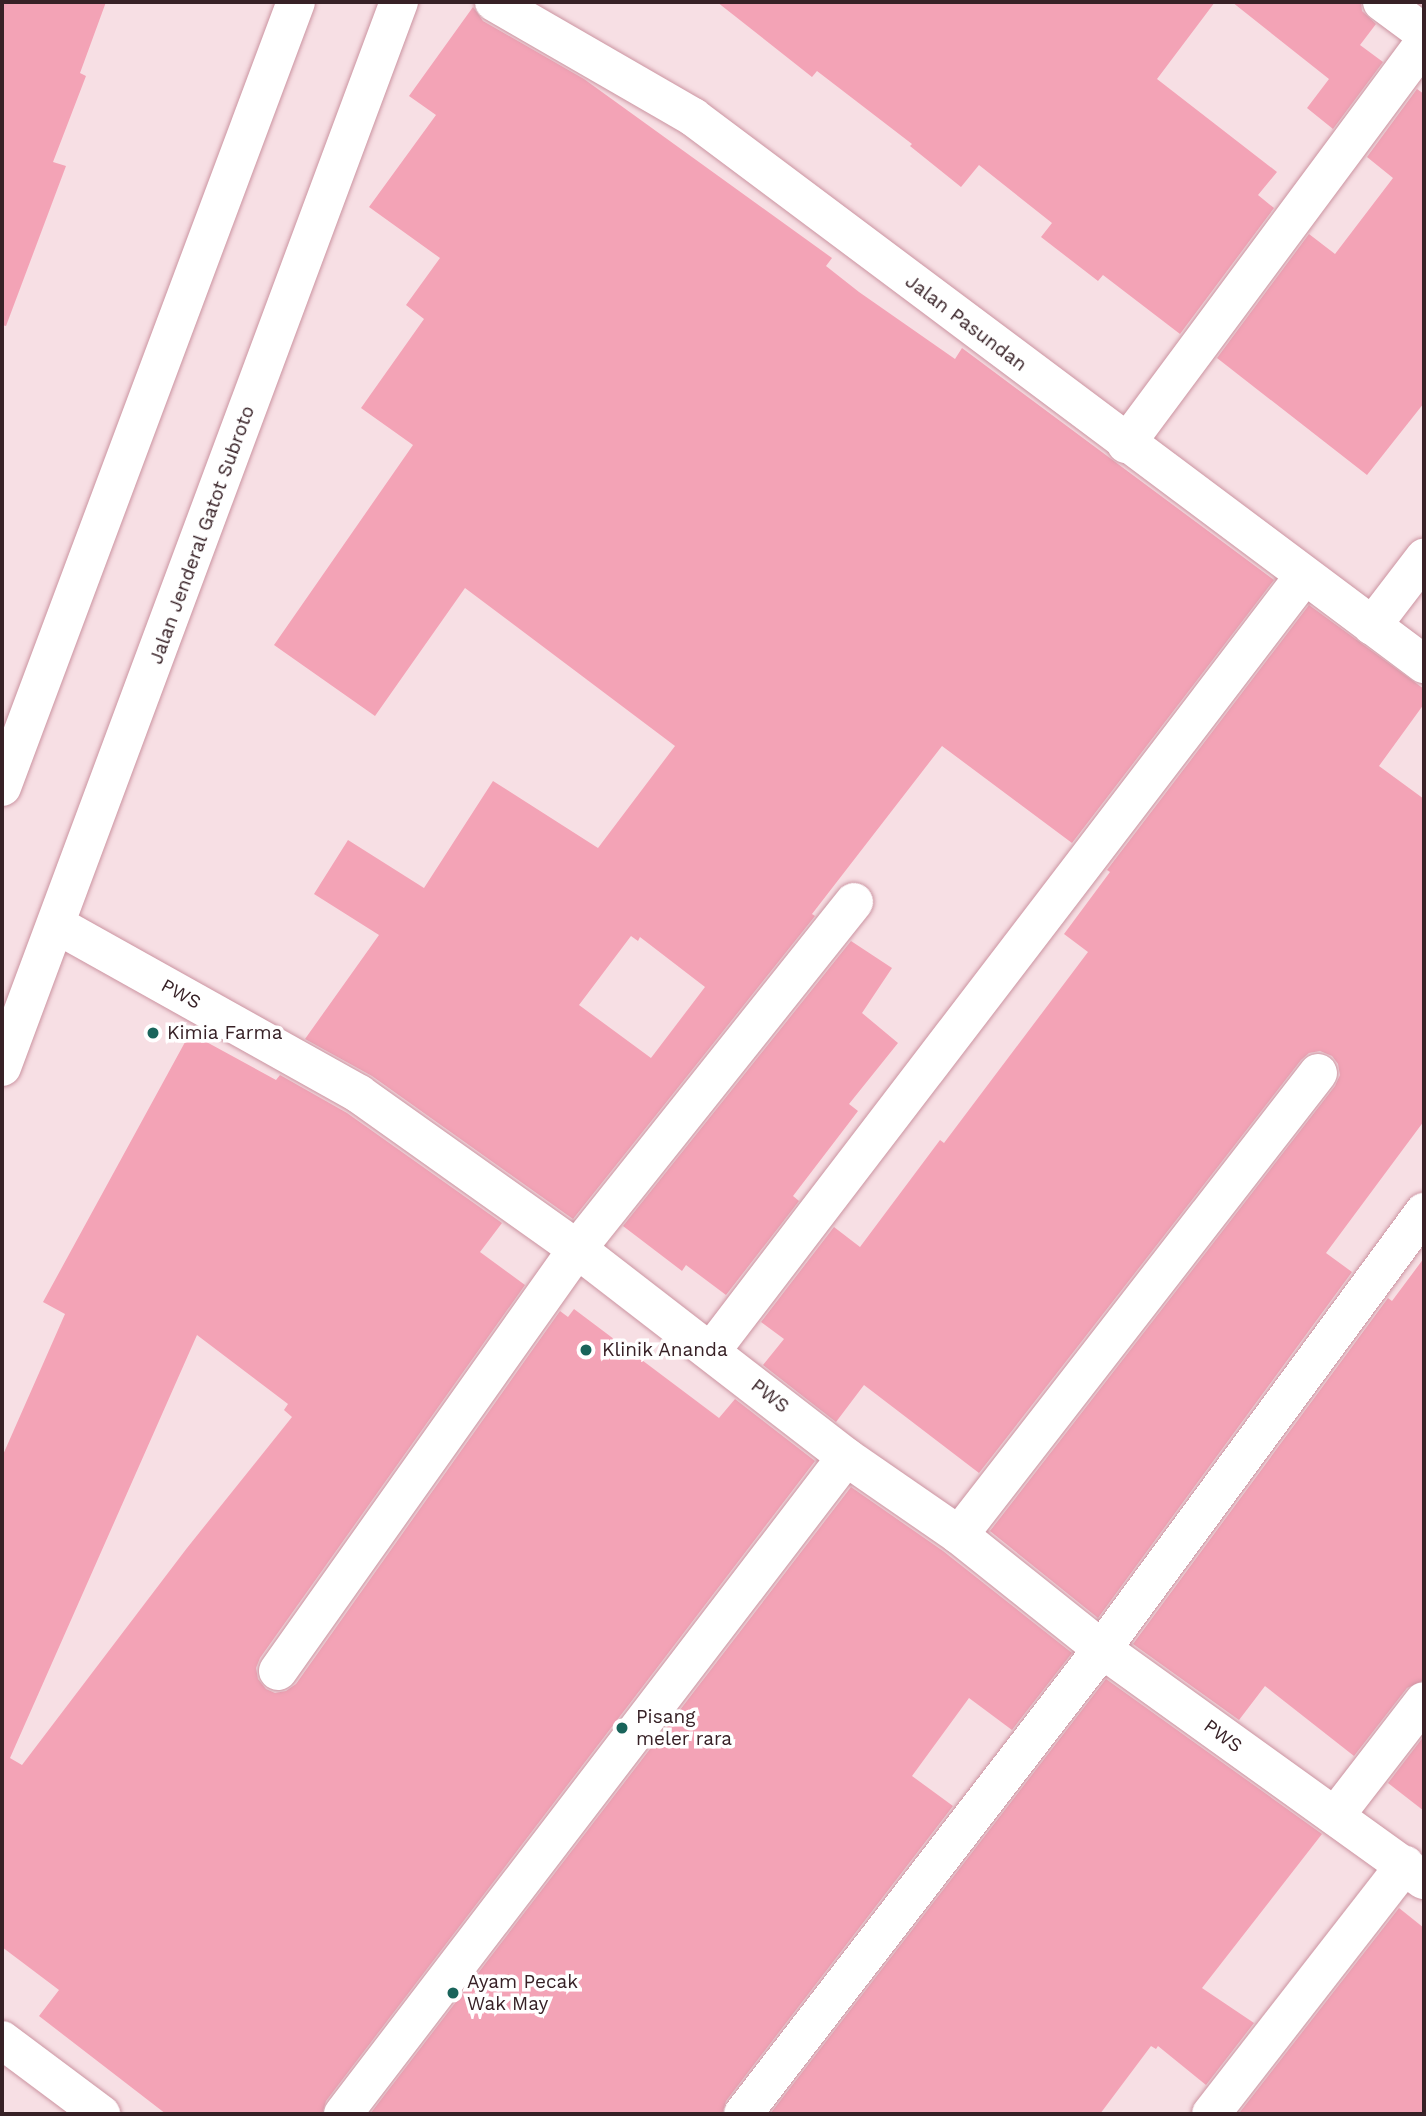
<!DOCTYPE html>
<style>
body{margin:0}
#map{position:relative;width:1426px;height:2116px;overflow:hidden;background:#f7dfe4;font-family:"Work Sans",sans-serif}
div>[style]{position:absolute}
.building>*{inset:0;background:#f3a3b6}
.roads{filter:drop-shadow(0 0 2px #cb94a1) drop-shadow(0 0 2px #cb94a1)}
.minor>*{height:38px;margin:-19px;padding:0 19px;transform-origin:19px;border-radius:19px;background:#fff}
.major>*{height:38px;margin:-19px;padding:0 19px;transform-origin:19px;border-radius:19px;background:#fff}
.dots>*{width:19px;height:19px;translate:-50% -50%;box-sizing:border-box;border:4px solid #fff;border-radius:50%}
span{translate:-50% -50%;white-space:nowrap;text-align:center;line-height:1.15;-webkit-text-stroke:7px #fff;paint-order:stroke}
.street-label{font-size:19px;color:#372126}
.poi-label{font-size:19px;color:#372126}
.left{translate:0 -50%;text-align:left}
.frame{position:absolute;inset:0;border:4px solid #372126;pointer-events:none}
</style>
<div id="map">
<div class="building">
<div style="clip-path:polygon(2px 2px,106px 2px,80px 73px,86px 76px,53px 162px,66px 166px,6px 326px,2px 325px)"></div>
<div style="clip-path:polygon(717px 2px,1215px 2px,1157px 79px,1277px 172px,1258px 195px,1274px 208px,1180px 334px,1103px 275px,1098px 281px,1041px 237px,1052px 223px,979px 165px,961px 187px,910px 146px,912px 144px,817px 71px,812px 77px)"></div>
<div style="clip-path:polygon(1232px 2px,1361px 2px,1362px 11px,1376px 24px,1360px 45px,1383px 62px,1333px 129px,1307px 108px,1329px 79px)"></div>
<div style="clip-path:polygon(evenodd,473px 7px,483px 21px,584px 79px,832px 258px,826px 266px,859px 292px,955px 359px,962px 348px,1274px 580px,1072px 843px,942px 746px,812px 914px,815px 916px,573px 1219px,372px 1076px,305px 1039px,379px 935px,314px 894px,348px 840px,424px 888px,493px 781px,598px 848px,675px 746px,465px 588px,375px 716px,274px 645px,413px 445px,361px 408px,424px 319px,406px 305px,440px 258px,369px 207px,436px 115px,409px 96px,473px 7px,631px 936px,638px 941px,640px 937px,705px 987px,651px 1058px,579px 1005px,631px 936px)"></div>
<div style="clip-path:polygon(1417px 89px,1424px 94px,1424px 403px,1367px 475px,1217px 358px,1309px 234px,1335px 254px,1393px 178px,1367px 157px)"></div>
<div style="clip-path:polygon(1309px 605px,1424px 689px,1424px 704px,1379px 766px,1424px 799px,1424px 1121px,1326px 1253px,1352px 1272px,1098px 1618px,990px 1531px,1335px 1086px,1340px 1075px,1338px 1064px,1332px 1056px,1320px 1051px,1309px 1053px,1301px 1060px,979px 1473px,864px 1385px,836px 1422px,763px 1365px,784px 1339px,761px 1322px,834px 1227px,860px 1247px,940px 1140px,944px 1143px,1088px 952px,1064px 934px,1110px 872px,1107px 870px)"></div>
<div style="clip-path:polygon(851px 941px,892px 968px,862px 1013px,898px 1043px,849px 1104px,858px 1111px,793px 1196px,799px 1201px,726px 1295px,686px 1265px,682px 1271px,623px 1226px)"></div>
<div style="clip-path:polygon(evenodd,190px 1033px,276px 1080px,280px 1075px,347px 1113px,502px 1223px,480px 1252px,525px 1285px,260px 1658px,256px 1668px,258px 1679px,266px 1689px,275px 1693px,286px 1691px,296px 1684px,560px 1311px,568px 1317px,574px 1309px,719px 1418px,735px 1399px,815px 1461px,326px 2101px,322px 2114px,166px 2114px,39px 2016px,59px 1990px,2px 1947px,2px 1457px,65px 1314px,43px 1302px,190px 1033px,197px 1335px,288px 1404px,284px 1410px,292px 1417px,187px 1548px,22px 1765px,10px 1758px,197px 1335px)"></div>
<div style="clip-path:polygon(1424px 1258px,1424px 1680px,1407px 1688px,1354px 1756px,1265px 1686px,1239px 1720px,1133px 1644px,1388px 1298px,1392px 1301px)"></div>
<div style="clip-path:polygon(851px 1487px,943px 1551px,1072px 1653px,1012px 1730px,969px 1698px,912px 1776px,953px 1806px,726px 2101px,722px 2114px,370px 2114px)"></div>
<div style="clip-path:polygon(1106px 1679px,1322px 1834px,1202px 1988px,1254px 2023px,1206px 2085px,1158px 2046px,1156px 2049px,1151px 2046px,1100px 2114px,770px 2114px)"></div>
<div style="clip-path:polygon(1424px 1736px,1424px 1811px,1388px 1783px)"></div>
<div style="clip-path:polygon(1399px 1908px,1424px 1928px,1424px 2114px,1243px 2114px,1240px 2112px)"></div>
</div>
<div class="roads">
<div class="minor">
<div style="left:494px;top:2px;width:230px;rotate:30deg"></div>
<div style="left:693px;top:117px;width:913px;rotate:36.81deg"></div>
<div style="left:1382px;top:2px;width:52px;rotate:36.4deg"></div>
<div style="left:1126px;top:444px;width:500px;rotate:-53.4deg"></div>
<div style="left:1372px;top:626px;width:86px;rotate:-52.6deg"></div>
<div style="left:57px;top:925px;width:346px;rotate:29.2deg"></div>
<div style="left:359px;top:1094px;width:267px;rotate:35.4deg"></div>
<div style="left:577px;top:1249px;width:340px;rotate:37.7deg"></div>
<div style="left:846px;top:1457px;width:137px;rotate:34.6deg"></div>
<div style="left:959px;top:1535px;width:183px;rotate:38.6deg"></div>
<div style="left:1102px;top:1649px;width:396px;rotate:35.7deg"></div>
<div style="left:712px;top:1350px;width:974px;rotate:-52.59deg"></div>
<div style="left:959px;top:1535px;width:585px;rotate:-52.15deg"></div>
<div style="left:278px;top:1671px;width:517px;rotate:-54.68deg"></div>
<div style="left:577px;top:1249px;width:444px;rotate:-51.4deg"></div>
<div style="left:1335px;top:1816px;width:145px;rotate:-52.3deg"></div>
<div style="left:2px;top:2040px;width:124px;rotate:36.8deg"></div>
<div style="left:343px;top:2114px;width:827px;rotate:-52.56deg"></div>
<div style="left:743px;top:2114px;width:587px;rotate:-52.33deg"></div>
<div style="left:1102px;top:1649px;width:543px;rotate:-53.62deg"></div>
<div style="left:1211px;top:2114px;width:316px;rotate:-52.1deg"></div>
</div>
<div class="major">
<div style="left:2px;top:787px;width:838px;rotate:-69.47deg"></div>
<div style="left:2px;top:1067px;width:1137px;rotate:-69.56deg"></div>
</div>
</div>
<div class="dots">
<div style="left:153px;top:1033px;background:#19645b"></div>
<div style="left:586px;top:1350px;background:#19645b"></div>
<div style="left:622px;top:1728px;background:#19645b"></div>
<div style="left:453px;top:1993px;background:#19645b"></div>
</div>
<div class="street-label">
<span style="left:966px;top:323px;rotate:37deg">Jalan Pasundan</span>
<span style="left:202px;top:535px;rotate:-70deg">Jalan Jenderal Gatot Subroto</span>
<span style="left:181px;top:994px;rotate:29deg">PWS</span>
<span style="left:770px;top:1396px;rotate:38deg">PWS</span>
<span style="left:1223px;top:1736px;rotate:36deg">PWS</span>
</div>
<div class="poi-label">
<span class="left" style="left:167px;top:1033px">Kimia Farma</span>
<span class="left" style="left:602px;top:1350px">Klinik Ananda</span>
<span class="left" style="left:636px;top:1728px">Pisang<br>meler rara</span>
<span class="left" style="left:467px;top:1993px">Ayam Pecak<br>Wak May</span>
</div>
<div class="frame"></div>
</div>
